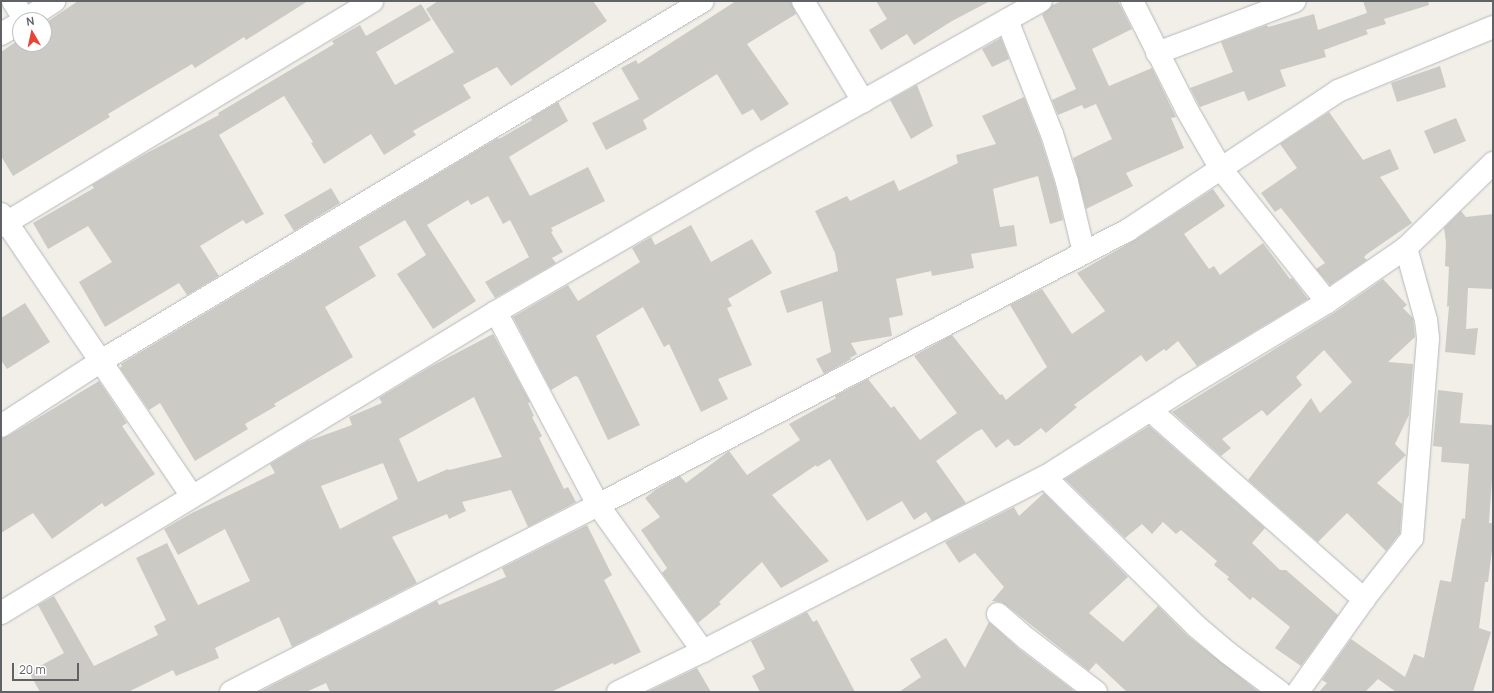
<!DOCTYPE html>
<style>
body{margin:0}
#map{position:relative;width:1494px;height:693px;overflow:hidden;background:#f1efe8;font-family:Manrope,sans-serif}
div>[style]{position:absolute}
.building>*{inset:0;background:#cccac5}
.roads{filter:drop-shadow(0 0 1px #b5b8bc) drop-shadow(0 0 1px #b5b8bc)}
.minor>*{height:22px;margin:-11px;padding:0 11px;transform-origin:11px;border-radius:11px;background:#fff}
span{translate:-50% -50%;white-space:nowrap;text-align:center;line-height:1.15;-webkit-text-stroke:3px #fff;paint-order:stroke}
.frame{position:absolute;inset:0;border:2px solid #5f6368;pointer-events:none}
.north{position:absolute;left:12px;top:12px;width:40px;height:40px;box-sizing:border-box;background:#fff;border:1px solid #bfc1c3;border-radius:50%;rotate:351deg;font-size:11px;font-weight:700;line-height:16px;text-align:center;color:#5f6368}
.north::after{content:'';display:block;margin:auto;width:14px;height:18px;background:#ea4335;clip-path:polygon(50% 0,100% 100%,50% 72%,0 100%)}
.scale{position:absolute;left:12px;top:663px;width:67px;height:18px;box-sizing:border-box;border:2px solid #5f6368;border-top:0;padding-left:5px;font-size:12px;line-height:14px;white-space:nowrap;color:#5f6368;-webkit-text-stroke:3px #fff;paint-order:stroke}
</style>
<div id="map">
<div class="building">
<div style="clip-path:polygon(78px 1px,308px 1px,246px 40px,244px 37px,195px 68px,192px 64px,108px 114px,110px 117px,13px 176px,1px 156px,1px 52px,20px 39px,20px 44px,44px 44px,44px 24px)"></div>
<div style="clip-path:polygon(438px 1px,593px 1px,607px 21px,511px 86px,497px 67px,463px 85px,471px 98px,413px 131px,416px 135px,384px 155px,371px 134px,324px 164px,311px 143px,313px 142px,284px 96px,219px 135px,264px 214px,246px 224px,243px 220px,200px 246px,219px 276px,187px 295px,179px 283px,105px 327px,79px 282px,112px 262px,88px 226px,48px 249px,33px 223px,94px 188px,92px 185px,145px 154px,219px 115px,218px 113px,334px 44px,332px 41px,360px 25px,366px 36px,421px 4px,431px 20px,376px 52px,395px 85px,454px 52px,426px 9px)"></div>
<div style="clip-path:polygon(736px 1px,791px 1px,796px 14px,747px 44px,789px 104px,761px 121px,753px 109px,742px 115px,717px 74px,643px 120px,647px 129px,606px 150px,592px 123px,639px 99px,621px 68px,636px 60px,638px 64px)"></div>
<div style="clip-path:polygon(876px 1px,990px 1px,952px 21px,914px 45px,907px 34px,881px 50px,869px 30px,887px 19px)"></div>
<div style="clip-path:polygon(1062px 1px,1118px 1px,1132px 29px,1092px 49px,1109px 86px,1152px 68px,1176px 117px,1171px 118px,1184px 148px,1126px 173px,1133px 186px,1086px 209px,1073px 158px,1112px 139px,1096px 104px,1084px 109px,1082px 105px,1058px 115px,1052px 100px,1076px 89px,1042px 15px,1052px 5px)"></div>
<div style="clip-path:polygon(1363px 1px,1428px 1px,1429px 5px,1384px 19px,1386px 24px,1366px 30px,1368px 34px,1324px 50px,1326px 57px,1280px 70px,1286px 86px,1248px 101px,1244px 91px,1200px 107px,1190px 88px,1233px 72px,1221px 42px,1267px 25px,1268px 27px,1314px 14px,1318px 30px,1367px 13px)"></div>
<div style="clip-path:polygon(1001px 38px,1009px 59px,992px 67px,982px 49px)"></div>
<div style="clip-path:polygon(1440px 66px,1446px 87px,1397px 102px,1391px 83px)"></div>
<div style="clip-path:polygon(917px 85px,933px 126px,911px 139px,890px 100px)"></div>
<div style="clip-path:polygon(1024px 97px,1040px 138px,1055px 185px,1063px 220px,1050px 224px,1038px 176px,993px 189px,1000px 227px,1014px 225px,1017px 246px,971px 254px,974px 268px,932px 276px,931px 271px,896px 279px,903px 315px,889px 318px,892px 336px,851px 343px,857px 354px,850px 358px,851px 359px,824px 374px,816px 359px,831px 352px,822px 301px,787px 313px,780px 291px,838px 271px,835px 253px,815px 211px,847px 196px,850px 201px,894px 180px,899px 191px,958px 163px,956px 155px,996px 144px,982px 116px)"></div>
<div style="clip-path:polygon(558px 102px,568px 121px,509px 157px,530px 196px,588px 167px,605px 201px,551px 228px,553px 231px,551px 232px,563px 252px,552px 258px,556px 263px,495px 298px,485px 282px,529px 257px,510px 220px,503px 224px,488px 196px,471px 205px,468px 200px,427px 225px,476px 301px,433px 329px,397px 274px,426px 255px,405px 220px,359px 247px,376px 276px,325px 307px,353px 357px,274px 404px,276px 406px,245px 424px,248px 429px,195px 461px,160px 403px,149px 410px,120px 368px,122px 366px,121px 364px,498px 138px,499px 139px,532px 120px,531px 118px)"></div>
<div style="clip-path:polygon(1329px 112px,1363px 160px,1390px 149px,1399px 169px,1380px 177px,1412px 223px,1367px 254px,1364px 257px,1367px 260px,1330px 285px,1316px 269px,1325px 263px,1281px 208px,1275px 212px,1261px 193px,1297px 168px,1280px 144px)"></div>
<div style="clip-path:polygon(1456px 118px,1466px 141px,1434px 154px,1424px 131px)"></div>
<div style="clip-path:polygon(331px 188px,340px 203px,294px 231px,284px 215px)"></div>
<div style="clip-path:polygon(1213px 189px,1225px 206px,1184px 234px,1209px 269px,1214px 266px,1220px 275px,1263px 243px,1290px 279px,1292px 278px,1308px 299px,1197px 366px,1178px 341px,1166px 351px,1164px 349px,1146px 362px,1141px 355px,1074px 405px,1077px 407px,1046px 433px,1041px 428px,1019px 445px,1014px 446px,1008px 439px,996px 448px,982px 429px,976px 432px,936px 461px,966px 503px,932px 521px,926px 512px,914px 520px,902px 501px,867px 521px,830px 459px,817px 467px,816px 465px,772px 495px,829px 561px,781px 588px,762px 562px,719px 602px,721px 604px,698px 623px,662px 573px,667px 568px,641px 530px,660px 517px,645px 498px,657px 489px,680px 476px,686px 483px,729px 451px,747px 475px,800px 440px,789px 424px,836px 398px,835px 396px,868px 379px,891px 408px,894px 406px,920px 440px,957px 413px,914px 356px,952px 335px,1000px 395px,1002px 394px,1006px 400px,1047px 367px,1010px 305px,1042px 289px,1072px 334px,1105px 311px,1077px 273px,1135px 240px)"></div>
<div style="clip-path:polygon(1461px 211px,1466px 217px,1493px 214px,1493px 289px,1468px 288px,1466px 329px,1478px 328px,1475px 355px,1445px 352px,1449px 306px,1447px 307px,1449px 267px,1445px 266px,1446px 242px,1444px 228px)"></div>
<div style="clip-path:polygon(691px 225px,711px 262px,752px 239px,772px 273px,728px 299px,732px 306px,727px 308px,752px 365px,718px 379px,728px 399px,701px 412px,669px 344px,664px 347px,643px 307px,596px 336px,640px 425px,608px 440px,578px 377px,575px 376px,551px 390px,513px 317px,568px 285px,578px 301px,640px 262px,632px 248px,651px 237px,655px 245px)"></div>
<div style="clip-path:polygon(1383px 279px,1407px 305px,1403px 308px,1413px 318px,1415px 337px,1388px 362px,1413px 364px,1409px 415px,1395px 444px,1406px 455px,1377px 483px,1402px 504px,1400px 533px,1386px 551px,1347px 513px,1318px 542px,1248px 480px,1311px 398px,1320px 413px,1352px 382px,1324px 350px,1296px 377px,1302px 385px,1267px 416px,1262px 410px,1222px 439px,1231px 448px,1221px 456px,1172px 412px,1334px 313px)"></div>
<div style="clip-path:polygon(25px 303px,50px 342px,7px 369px,1px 360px,1px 318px)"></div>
<div style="clip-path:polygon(evenodd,493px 334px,530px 402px,528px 403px,534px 416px,532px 417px,542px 436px,539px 438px,564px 489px,568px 487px,576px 502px,528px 527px,511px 490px,462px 502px,466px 511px,449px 519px,447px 514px,392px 537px,417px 583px,292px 647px,279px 617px,215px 648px,219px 658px,176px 676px,173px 670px,128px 692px,40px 692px,29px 672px,64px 653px,38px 605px,54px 596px,94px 666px,158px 635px,154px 626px,166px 620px,136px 558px,167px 543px,198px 605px,250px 581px,225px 529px,178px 555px,164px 529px,192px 513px,275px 473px,270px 464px,308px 441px,352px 425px,349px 417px,382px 403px,379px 398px,430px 367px,493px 334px,474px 397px,502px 457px,449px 470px,448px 469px,418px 482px,399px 439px,474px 397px,493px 334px,383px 463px,398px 499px,340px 529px,321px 486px,383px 463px)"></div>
<div style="clip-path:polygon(99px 381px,127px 423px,122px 426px,155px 474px,105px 507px,102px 503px,52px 539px,33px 513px,1px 533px,1px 438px,8px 436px)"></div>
<div style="clip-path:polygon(1438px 390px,1463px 393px,1460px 423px,1493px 425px,1493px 465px,1489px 523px,1493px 523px,1493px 542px,1488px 582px,1485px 582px,1479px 628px,1491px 632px,1473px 692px,1396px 692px,1378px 679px,1365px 692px,1319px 692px,1327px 683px,1322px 680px,1351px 639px,1405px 677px,1414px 654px,1424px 658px,1440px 580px,1451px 582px,1462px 518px,1465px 519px,1469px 464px,1441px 462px,1442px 447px,1433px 446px)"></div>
<div style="clip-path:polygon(1149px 426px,1265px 528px,1252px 543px,1280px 570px,1286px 570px,1338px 615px,1301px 666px,1275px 648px,1290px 627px,1253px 597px,1250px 600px,1227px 579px,1229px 577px,1214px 565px,1217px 561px,1181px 530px,1176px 534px,1163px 522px,1152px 534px,1142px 524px,1125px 538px,1065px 479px)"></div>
<div style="clip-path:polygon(1044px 493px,1128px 577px,1089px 613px,1097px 620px,1123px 642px,1158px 606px,1188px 636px,1259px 692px,1127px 692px,1096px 663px,1089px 671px,1006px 605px,1001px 602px,992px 601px,1004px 587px,975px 553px,959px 563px,945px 542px,1014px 507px,1019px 516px)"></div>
<div style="clip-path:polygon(587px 525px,612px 575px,604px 580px,641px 652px,614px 665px,613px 663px,551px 692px,330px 692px,326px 683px,306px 692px,259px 692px,437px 601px,439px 605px,506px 577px,502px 568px)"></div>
<div style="clip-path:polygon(807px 612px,813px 622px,817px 620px,855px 692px,760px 692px,752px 676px,765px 669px,751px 641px)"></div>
<div style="clip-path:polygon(989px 622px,1019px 649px,1073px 690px,1072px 692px,899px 692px,921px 677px,910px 659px,946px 638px,965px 668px)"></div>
<div style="clip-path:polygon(697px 668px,711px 692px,647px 692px)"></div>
</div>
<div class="roads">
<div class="minor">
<div style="left:13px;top:1px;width:22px;rotate:58deg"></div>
<div style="left:803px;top:1px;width:117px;rotate:59deg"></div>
<div style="left:1132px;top:1px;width:122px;rotate:63.2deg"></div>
<div style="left:1187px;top:110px;width:68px;rotate:60deg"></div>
<div style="left:1221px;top:169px;width:170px;rotate:51.4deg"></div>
<div style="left:25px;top:20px;width:35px;rotate:-33deg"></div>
<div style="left:1007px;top:20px;width:123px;rotate:68.5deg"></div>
<div style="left:1052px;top:134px;width:50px;rotate:72.6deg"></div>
<div style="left:1067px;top:182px;width:73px;rotate:76.5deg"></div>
<div style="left:1px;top:34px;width:22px;rotate:-30deg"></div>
<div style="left:1157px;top:53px;width:147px;rotate:-20.6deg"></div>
<div style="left:1px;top:214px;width:341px;rotate:55.9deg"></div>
<div style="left:1px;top:226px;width:434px;rotate:-31.2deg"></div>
<div style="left:496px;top:312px;width:218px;rotate:62.1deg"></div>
<div style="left:598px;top:505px;width:180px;rotate:54.3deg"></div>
<div style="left:1150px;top:410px;width:286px;rotate:41.5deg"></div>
<div style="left:1px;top:426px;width:119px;rotate:-33deg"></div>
<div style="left:101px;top:361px;width:701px;rotate:-30.88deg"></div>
<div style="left:1045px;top:477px;width:212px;rotate:44.6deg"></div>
<div style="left:1196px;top:626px;width:42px;rotate:40.2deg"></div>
<div style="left:1228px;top:653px;width:65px;rotate:36.9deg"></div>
<div style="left:1px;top:613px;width:579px;rotate:-31.3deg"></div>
<div style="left:496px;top:312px;width:307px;rotate:-30.1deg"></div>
<div style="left:762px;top:158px;width:320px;rotate:-29.4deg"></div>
<div style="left:998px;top:614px;width:38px;rotate:41deg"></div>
<div style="left:1027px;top:639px;width:87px;rotate:37.5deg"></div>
<div style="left:231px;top:692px;width:412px;rotate:-27deg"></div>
<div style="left:598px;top:505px;width:597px;rotate:-27.42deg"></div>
<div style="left:1128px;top:230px;width:252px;rotate:-33.5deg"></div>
<div style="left:1338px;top:91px;width:168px;rotate:-22.4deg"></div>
<div style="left:618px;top:692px;width:94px;rotate:-25.8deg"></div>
<div style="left:703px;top:651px;width:384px;rotate:-27deg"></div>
<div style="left:1045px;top:477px;width:164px;rotate:-32.5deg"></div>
<div style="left:1183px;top:389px;width:168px;rotate:-31.1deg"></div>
<div style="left:1327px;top:302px;width:96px;rotate:-34.4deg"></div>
<div style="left:1406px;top:248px;width:122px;rotate:-44.3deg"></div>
<div style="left:1298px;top:692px;width:114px;rotate:-54.6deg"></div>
<div style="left:1364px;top:599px;width:78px;rotate:-51.8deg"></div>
<div style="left:1412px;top:538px;width:201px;rotate:-85.4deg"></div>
<div style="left:1428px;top:338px;width:18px;rotate:-96deg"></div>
<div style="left:1426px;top:320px;width:75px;rotate:-105.5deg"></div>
</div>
</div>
<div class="frame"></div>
<div class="north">N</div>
<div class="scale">20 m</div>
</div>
